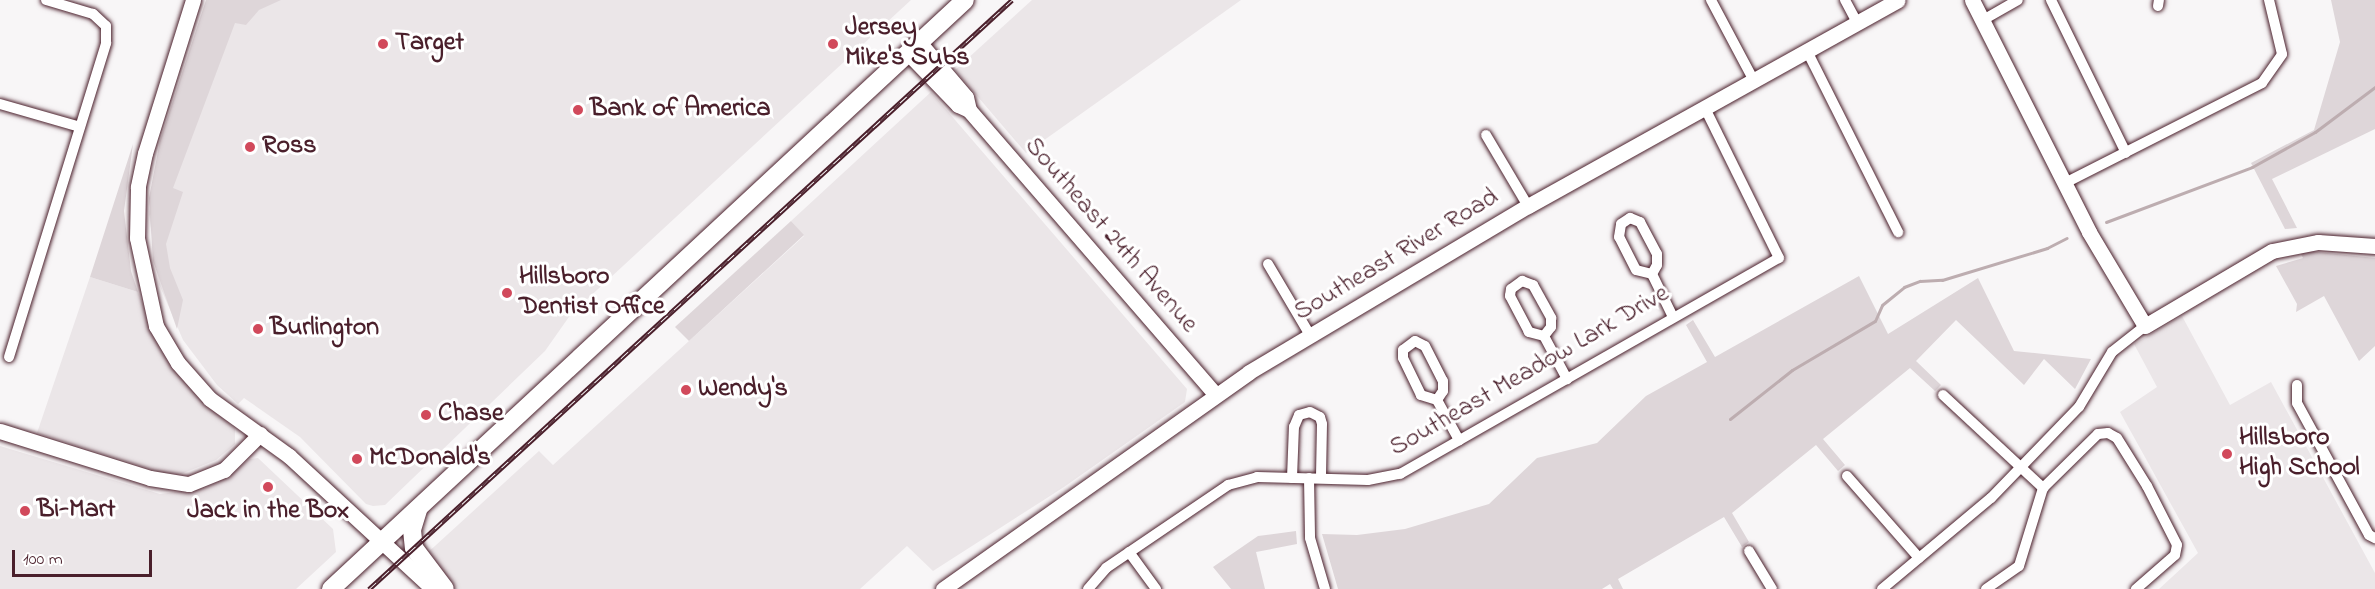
<!DOCTYPE html>
<style>
body{margin:0}
#map{position:relative;width:2375px;height:589px;overflow:hidden;background:#f8f6f7;font-family:"Indie Flower",sans-serif}
div>[style]{position:absolute}
.built>*{inset:0;background:#ebe6e8}
.green>*{inset:0;background:#ded6d9}
.stream>*{height:3px;margin:-1.5px;padding:0 1.5px;transform-origin:1.5px;border-radius:1.5px;background:#bdadb0}
.roads{filter:drop-shadow(0 0 2px #4a1f2b) drop-shadow(0 0 2px #4a1f2b)}
.street>*{height:10px;margin:-5px;padding:0 5px;transform-origin:5px;border-radius:5px;background:#fff}
.secondary>*{height:15px;margin:-7.5px;padding:0 7.5px;transform-origin:7.5px;border-radius:7.5px;background:#fff}
.primary>*{height:18px;margin:-9px;padding:0 9px;transform-origin:9px;border-radius:9px;background:#fff}
.rail>*{height:5px;margin-top:-2.5px;transform-origin:0;background:repeating-linear-gradient(90deg,#fff 0 9px,#4a1f2b 0 18px);box-sizing:border-box;border-block:2px solid #4a1f2b}
.dots>*{width:16px;height:16px;translate:-50% -50%;box-sizing:border-box;border:3px solid #fff;border-radius:50%}
span{translate:-50% -50%;white-space:nowrap;text-align:center;line-height:1.15;-webkit-text-stroke:6px #fff;paint-order:stroke}
.poi-label{font-size:26px;color:#4a1f2b;font-weight:700}
.left{translate:0 -50%;text-align:left}
.street-label{font-size:26px;color:#4a1f2b}
.scale{position:absolute;left:12px;top:550px;width:140px;height:27px;box-sizing:border-box;border:3px solid #4a1f2b;border-top:0;padding-left:8px;font-size:18px;line-height:21px;white-space:nowrap;color:#4a1f2b;-webkit-text-stroke:4px #fff;paint-order:stroke}
</style>
<div id="map">
<div class="built">
<div style="clip-path:polygon(235px 0,911px 0,571px 314px,545px 351px,385px 505px,373px 506px,366px 504px,300px 437px,244px 398px,238px 404px,217px 385px,183px 340px,159px 284px,149px 214px,160px 141px,201px 16px)"></div>
<div style="clip-path:polygon(1032px 0,1241px 0,1026px 153px,955px 70px)"></div>
<div style="clip-path:polygon(931px 92px,1187px 389px,1185px 402px,1064px 487px,933px 571px,907px 546px,860px 589px,455px 589px,424px 556px,539px 451px,553px 465px,689px 341px,804px 236px,791px 221px)"></div>
<div style="clip-path:polygon(90px 277px,138px 292px,153px 329px,215px 411px,235px 429px,235px 444px,216px 460px,181px 474px,163px 473px,37px 433px)"></div>
<div style="clip-path:polygon(2182px 316px,2230px 405px,2271px 382px,2375px 573px,2375px 589px,2159px 589px,2198px 553px,2120px 412px,2157px 387px,2134px 344px)"></div>
<div style="clip-path:polygon(0 446px,160px 494px,205px 488px,229px 476px,250px 459px,258px 458px,333px 529px,336px 552px,296px 589px,0 589px)"></div>
</div>
<div class="green">
<div style="clip-path:polygon(206px 0,281px 0,259px 10px,246px 25px,235px 23px,173px 188px,183px 192px,166px 244px,170px 268px,183px 300px,177px 329px,153px 261px,149px 198px,160px 141px)"></div>
<div style="clip-path:polygon(2331px 0,2375px 0,2375px 129px,2272px 179px,2297px 228px,2285px 229px,2251px 163px,2314px 130px,2340px 42px)"></div>
<div style="clip-path:polygon(133px 144px,124px 211px,131px 271px,138px 292px,90px 277px)"></div>
<div style="clip-path:polygon(791px 221px,804px 235px,689px 341px,675px 327px)"></div>
<div style="clip-path:polygon(2299px 250px,2375px 258px,2375px 346px,2359px 361px,2324px 296px,2296px 312px,2297px 304px,2276px 266px,2303px 258px)"></div>
<div style="clip-path:polygon(1859px 276px,1888px 334px,1978px 278px,2014px 351px,2091px 359px,2075px 389px,2044px 359px,2024px 385px,1956px 320px,1916px 361px,1941px 385px,1935px 391px,1910px 368px,1823px 439px,1845px 465px,1838px 471px,1816px 445px,1732px 513px,1749px 542px,1742px 547px,1724px 517px,1618px 579px,1623px 589px,1613px 589px,1610px 584px,1602px 589px,1338px 589px,1322px 534px,1357px 535px,1405px 529px,1489px 504px,1537px 458px,1597px 443px,1646px 396px,1707px 362px,1686px 325px,1693px 320px,1715px 357px)"></div>
<div style="clip-path:polygon(1296px 531px,1297px 544px,1256px 552px,1265px 589px,1231px 589px,1213px 567px,1258px 536px)"></div>
</div>
<div class="stream">
<div style="left:2106px;top:222px;width:156px;rotate:-20.6deg"></div>
<div style="left:2252px;top:167px;width:72px;rotate:-29.1deg"></div>
<div style="left:2315px;top:132px;width:75px;rotate:-36.9deg"></div>
<div style="left:1730px;top:419px;width:79px;rotate:-38.3deg"></div>
<div style="left:1792px;top:370px;width:96px;rotate:-30.6deg"></div>
<div style="left:1875px;top:321px;width:17px;rotate:-66deg"></div>
<div style="left:1882px;top:305px;width:28px;rotate:-39deg"></div>
<div style="left:1904px;top:287px;width:17px;rotate:-21deg"></div>
<div style="left:1920px;top:281px;width:22px;rotate:-3deg"></div>
<div style="left:1942px;top:280px;width:110px;rotate:-16.9deg"></div>
<div style="left:2047px;top:248px;width:22px;rotate:-27deg"></div>
</div>
<div class="roads">
<div class="street">
<div style="left:1711px;top:0;width:92px;rotate:62deg"></div>
<div style="left:1845px;top:0;width:26px;rotate:62deg"></div>
<div style="left:2051px;top:0;width:170px;rotate:63.9deg"></div>
<div style="left:2158px;top:6px;width:6px;rotate:-81deg"></div>
<div style="left:1983px;top:20px;width:40px;rotate:-29.7deg"></div>
<div style="left:1807px;top:51px;width:203px;rotate:63.3deg"></div>
<div style="left:0;top:104px;width:83px;rotate:16deg"></div>
<div style="left:1486px;top:135px;width:82px;rotate:59.4deg"></div>
<div style="left:2065px;top:183px;width:221px;rotate:-26.9deg"></div>
<div style="left:2262px;top:83px;width:35px;rotate:-55deg"></div>
<div style="left:2282px;top:54px;width:56px;rotate:-103.5deg"></div>
<div style="left:1268px;top:264px;width:82px;rotate:59.4deg"></div>
<div style="left:1652px;top:274px;width:16px;rotate:-166deg"></div>
<div style="left:1636px;top:270px;width:37px;rotate:-117deg"></div>
<div style="left:1619px;top:237px;width:13px;rotate:-81deg"></div>
<div style="left:1621px;top:224px;width:11px;rotate:-34deg"></div>
<div style="left:1630px;top:218px;width:11px;rotate:22deg"></div>
<div style="left:1640px;top:222px;width:36px;rotate:62deg"></div>
<div style="left:1657px;top:254px;width:11px;rotate:90deg"></div>
<div style="left:1657px;top:265px;width:10px;rotate:119deg"></div>
<div style="left:1652px;top:274px;width:48px;rotate:64deg"></div>
<div style="left:1544px;top:336px;width:16px;rotate:-165deg"></div>
<div style="left:1529px;top:332px;width:41px;rotate:-117.8deg"></div>
<div style="left:1510px;top:296px;width:7px;rotate:-82deg"></div>
<div style="left:1511px;top:289px;width:14px;rotate:-36deg"></div>
<div style="left:1522px;top:281px;width:12px;rotate:20deg"></div>
<div style="left:1533px;top:285px;width:38px;rotate:61deg"></div>
<div style="left:1551px;top:318px;width:9px;rotate:90deg"></div>
<div style="left:1551px;top:327px;width:11px;rotate:128deg"></div>
<div style="left:1544px;top:336px;width:49px;rotate:61.9deg"></div>
<div style="left:9px;top:357px;width:329px;rotate:-72.8deg"></div>
<div style="left:106px;top:43px;width:17px;rotate:-90deg"></div>
<div style="left:106px;top:26px;width:18px;rotate:-137deg"></div>
<div style="left:93px;top:14px;width:49px;rotate:-163.4deg"></div>
<div style="left:2297px;top:385px;width:18px;rotate:90deg"></div>
<div style="left:2297px;top:403px;width:150px;rotate:61.4deg"></div>
<div style="left:2369px;top:535px;width:7px;rotate:27deg"></div>
<div style="left:1943px;top:395px;width:137px;rotate:42.9deg"></div>
<div style="left:1437px;top:400px;width:17px;rotate:-163deg"></div>
<div style="left:1421px;top:395px;width:41px;rotate:-115.9deg"></div>
<div style="left:1403px;top:358px;width:8px;rotate:-90deg"></div>
<div style="left:1403px;top:350px;width:15px;rotate:-37deg"></div>
<div style="left:1415px;top:341px;width:11px;rotate:27deg"></div>
<div style="left:1425px;top:346px;width:39px;rotate:63deg"></div>
<div style="left:1443px;top:381px;width:10px;rotate:90deg"></div>
<div style="left:1443px;top:391px;width:11px;rotate:124deg"></div>
<div style="left:1437px;top:400px;width:46px;rotate:61.2deg"></div>
<div style="left:1847px;top:476px;width:109px;rotate:48.7deg"></div>
<div style="left:1292px;top:478px;width:51px;rotate:-87.8deg"></div>
<div style="left:1294px;top:427px;width:13px;rotate:-67deg"></div>
<div style="left:1299px;top:415px;width:11px;rotate:-15deg"></div>
<div style="left:1310px;top:412px;width:11px;rotate:27deg"></div>
<div style="left:1320px;top:417px;width:7px;rotate:74deg"></div>
<div style="left:1322px;top:424px;width:54px;rotate:91.1deg"></div>
<div style="left:1309px;top:478px;width:60px;rotate:89deg"></div>
<div style="left:1310px;top:538px;width:53px;rotate:73.6deg"></div>
<div style="left:1749px;top:551px;width:44px;rotate:58.8deg"></div>
<div style="left:1129px;top:552px;width:46px;rotate:53.9deg"></div>
<div style="left:1088px;top:589px;width:28px;rotate:-49deg"></div>
<div style="left:1106px;top:568px;width:148px;rotate:-34.2deg"></div>
<div style="left:1228px;top:485px;width:30px;rotate:-15deg"></div>
<div style="left:1257px;top:477px;width:111px;rotate:1.5deg"></div>
<div style="left:1368px;top:480px;width:33px;rotate:-11deg"></div>
<div style="left:1400px;top:474px;width:436px;rotate:-29.7deg"></div>
<div style="left:1779px;top:258px;width:167px;rotate:-116.3deg"></div>
<div style="left:1882px;top:589px;width:142px;rotate:-39.9deg"></div>
<div style="left:1991px;top:498px;width:127px;rotate:-46deg"></div>
<div style="left:2079px;top:407px;width:64px;rotate:-59deg"></div>
<div style="left:2112px;top:352px;width:42px;rotate:-38.2deg"></div>
<div style="left:1986px;top:589px;width:40px;rotate:-34.9deg"></div>
<div style="left:2019px;top:566px;width:82px;rotate:-72.9deg"></div>
<div style="left:2043px;top:488px;width:77px;rotate:-44.5deg"></div>
<div style="left:2098px;top:434px;width:10px;rotate:-6deg"></div>
<div style="left:2108px;top:433px;width:10px;rotate:29deg"></div>
<div style="left:2117px;top:438px;width:57px;rotate:58deg"></div>
<div style="left:2147px;top:486px;width:66px;rotate:63deg"></div>
<div style="left:2177px;top:545px;width:10px;rotate:101deg"></div>
<div style="left:2175px;top:555px;width:52px;rotate:138.9deg"></div>
</div>
<div class="secondary">
<div style="left:193px;top:0;width:160px;rotate:107.4deg"></div>
<div style="left:145px;top:153px;width:35px;rotate:102deg"></div>
<div style="left:138px;top:187px;width:51px;rotate:91.1deg"></div>
<div style="left:137px;top:238px;width:90px;rotate:77.8deg"></div>
<div style="left:156px;top:326px;width:43px;rotate:59.3deg"></div>
<div style="left:178px;top:363px;width:48px;rotate:48.4deg"></div>
<div style="left:210px;top:399px;width:97px;rotate:35.8deg"></div>
<div style="left:289px;top:456px;width:196px;rotate:42.7deg"></div>
<div style="left:1972px;top:0;width:260px;rotate:63.2deg"></div>
<div style="left:2089px;top:232px;width:109px;rotate:59.2deg"></div>
<div style="left:2145px;top:326px;width:147px;rotate:-30.6deg"></div>
<div style="left:2272px;top:251px;width:47px;rotate:-11.1deg"></div>
<div style="left:2318px;top:242px;width:57px;rotate:4deg"></div>
<div style="left:919px;top:42px;width:72px;rotate:49.5deg"></div>
<div style="left:966px;top:97px;width:13px;rotate:77deg"></div>
<div style="left:969px;top:110px;width:376px;rotate:49.1deg"></div>
<div style="left:908px;top:53px;width:72px;rotate:46.1deg"></div>
<div style="left:958px;top:105px;width:12px;rotate:24deg"></div>
<div style="left:0;top:431px;width:157px;rotate:17.4deg"></div>
<div style="left:150px;top:478px;width:39px;rotate:9deg"></div>
<div style="left:189px;top:484px;width:38px;rotate:-22deg"></div>
<div style="left:224px;top:470px;width:51px;rotate:-45deg"></div>
<div style="left:943px;top:589px;width:375px;rotate:-35.3deg"></div>
<div style="left:1249px;top:372px;width:325px;rotate:-30.8deg"></div>
<div style="left:1528px;top:206px;width:423px;rotate:-29.1deg"></div>
</div>
<div class="primary">
<div style="left:418px;top:510px;width:21px;rotate:107deg"></div>
<div style="left:412px;top:530px;width:18px;rotate:84deg"></div>
<div style="left:414px;top:548px;width:51px;rotate:52.9deg"></div>
<div style="left:331px;top:589px;width:865px;rotate:-42.89deg"></div>
</div>
</div>
<div class="rail">
<div style="left:369px;top:589px;width:872px;rotate:-42.49deg"></div>
</div>
<div class="dots">
<div style="left:383px;top:44px;background:#d1495b"></div>
<div style="left:833px;top:44px;background:#d1495b"></div>
<div style="left:578px;top:110px;background:#d1495b"></div>
<div style="left:250px;top:147px;background:#d1495b"></div>
<div style="left:507px;top:293px;background:#d1495b"></div>
<div style="left:258px;top:329px;background:#d1495b"></div>
<div style="left:686px;top:390px;background:#d1495b"></div>
<div style="left:426px;top:415px;background:#d1495b"></div>
<div style="left:2227px;top:454px;background:#d1495b"></div>
<div style="left:357px;top:459px;background:#d1495b"></div>
<div style="left:268px;top:487px;background:#d1495b"></div>
<div style="left:25px;top:511px;background:#d1495b"></div>
</div>
<div class="poi-label">
<span class="left" style="left:845px;top:44px">Jersey<br>Mike's Subs</span>
<span class="left" style="left:395px;top:44px">Target</span>
<span class="left" style="left:590px;top:110px">Bank of America</span>
<span class="left" style="left:262px;top:147px">Ross</span>
<span class="left" style="left:519px;top:293px">Hillsboro<br>Dentist Office</span>
<span class="left" style="left:270px;top:329px">Burlington</span>
<span class="left" style="left:698px;top:390px">Wendy's</span>
<span class="left" style="left:438px;top:415px">Chase</span>
<span class="left" style="left:2239px;top:454px">Hillsboro<br>High School</span>
<span class="left" style="left:369px;top:459px">McDonald's</span>
<span class="left" style="left:37px;top:511px">Bi-Mart</span>
<span style="left:268px;top:512px">Jack in the Box</span>
</div>
<div class="street-label">
<span style="left:1110px;top:236px;rotate:49deg">Southeast 24th Avenue</span>
<span style="left:1397px;top:256px;rotate:-31deg">Southeast River Road</span>
<span style="left:1530px;top:372px;rotate:-30deg">Southeast Meadow Lark Drive</span>
</div>
<div class="scale">100 m</div>
</div>
